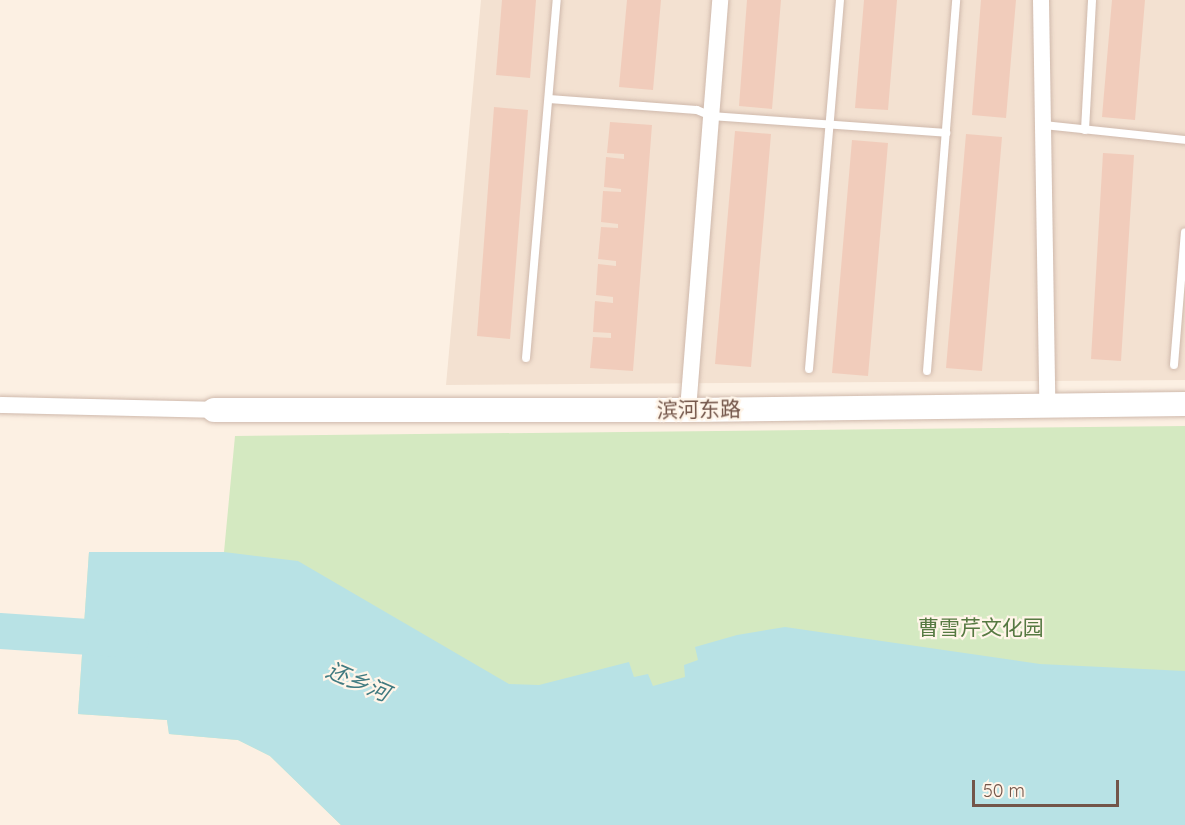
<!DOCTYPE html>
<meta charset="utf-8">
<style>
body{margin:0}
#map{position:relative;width:1185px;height:825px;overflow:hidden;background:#fcf0e3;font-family:Quicksand,"Noto Sans SC",sans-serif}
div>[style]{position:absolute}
.residential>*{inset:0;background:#f3e1d1}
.green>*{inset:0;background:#d4e9c1}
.water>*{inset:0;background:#b8e2e5}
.river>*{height:36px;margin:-18px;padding:0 18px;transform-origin:18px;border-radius:18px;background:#b8e2e5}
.building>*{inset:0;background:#f1ccbb}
.roads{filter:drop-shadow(0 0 2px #cfb9ac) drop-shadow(0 0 2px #cfb9ac)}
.lane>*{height:8px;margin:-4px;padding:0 4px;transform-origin:4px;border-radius:4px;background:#fff}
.street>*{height:16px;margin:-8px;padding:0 8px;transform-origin:8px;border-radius:8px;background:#fff}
.secondary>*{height:24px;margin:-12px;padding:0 12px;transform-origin:12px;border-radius:12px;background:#fff}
span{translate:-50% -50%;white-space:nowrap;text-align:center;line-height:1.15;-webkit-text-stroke:4.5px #fff5e9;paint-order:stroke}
.street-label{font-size:21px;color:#735549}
.park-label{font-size:21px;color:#567942}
.water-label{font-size:22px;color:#407a80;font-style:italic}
.scale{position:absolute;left:972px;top:780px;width:147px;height:27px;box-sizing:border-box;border:3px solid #735549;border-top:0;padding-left:8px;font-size:18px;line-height:21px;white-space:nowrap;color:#735549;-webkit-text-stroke:4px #fff5e9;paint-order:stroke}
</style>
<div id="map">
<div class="residential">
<div style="clip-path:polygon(481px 0,1185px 0,1185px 380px,446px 385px)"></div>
</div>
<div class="green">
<div style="clip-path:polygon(1185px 426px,1185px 825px,341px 825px,270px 756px,238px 740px,169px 734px,167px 720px,78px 714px,89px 552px,224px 552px,235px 436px)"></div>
</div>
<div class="water">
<div style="clip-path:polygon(89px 552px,224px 552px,298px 561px,509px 684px,539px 685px,629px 662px,634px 677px,648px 674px,653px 686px,685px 677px,684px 665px,698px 660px,695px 647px,737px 635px,785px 627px,1040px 664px,1185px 671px,1185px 825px,341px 825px,270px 756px,238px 740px,169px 734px,167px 720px,78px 714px)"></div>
</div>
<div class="river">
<div style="left:0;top:631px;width:131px;rotate:3.9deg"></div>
</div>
<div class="building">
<div style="clip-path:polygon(502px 0,536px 0,530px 78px,496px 75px)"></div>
<div style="clip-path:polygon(627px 0,661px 0,653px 90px,619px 87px)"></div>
<div style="clip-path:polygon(747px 0,781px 0,772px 109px,739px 106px)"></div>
<div style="clip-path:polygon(864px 0,897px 0,888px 110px,855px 108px)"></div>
<div style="clip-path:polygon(981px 0,1016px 0,1006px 118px,972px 115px)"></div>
<div style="clip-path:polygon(1112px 0,1145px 0,1135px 120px,1102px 117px)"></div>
<div style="clip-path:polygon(494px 107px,528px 110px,510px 339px,477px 336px)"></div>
<div style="clip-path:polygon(610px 122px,652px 125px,633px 371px,590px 368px,593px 337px,611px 338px,611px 333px,593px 332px,595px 301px,613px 303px,613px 297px,596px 295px,598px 264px,616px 266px,616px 261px,598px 259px,601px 227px,618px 228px,618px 224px,601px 222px,603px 191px,621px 192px,621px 189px,604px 187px,606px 157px,624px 159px,624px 154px,607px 153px)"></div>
<div style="clip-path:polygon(735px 131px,771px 134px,751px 367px,715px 364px)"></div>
<div style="clip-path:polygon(966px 134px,1002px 137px,982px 371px,946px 368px)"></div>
<div style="clip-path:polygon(852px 140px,888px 143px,868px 376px,832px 373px)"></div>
<div style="clip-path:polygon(1103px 153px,1134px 155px,1121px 361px,1091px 359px)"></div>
</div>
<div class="roads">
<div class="lane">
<div style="left:549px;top:99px;width:148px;rotate:4.3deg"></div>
<div style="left:697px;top:110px;width:15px;rotate:23deg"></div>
<div style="left:711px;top:116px;width:236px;rotate:4.1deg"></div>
<div style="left:1043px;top:125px;width:143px;rotate:6deg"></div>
<div style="left:1085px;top:130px;width:130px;rotate:-86.9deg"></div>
<div style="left:526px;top:358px;width:359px;rotate:-85.1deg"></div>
<div style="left:1174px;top:365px;width:133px;rotate:-85.3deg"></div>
<div style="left:809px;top:369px;width:370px;rotate:-85.2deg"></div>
<div style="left:927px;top:371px;width:372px;rotate:-85.5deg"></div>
</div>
<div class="street">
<div style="left:1041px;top:0;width:404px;rotate:89.1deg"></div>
<div style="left:0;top:405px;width:214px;rotate:1.3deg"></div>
<div style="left:688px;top:410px;width:411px;rotate:-85.5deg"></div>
</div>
<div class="secondary">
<div style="left:214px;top:410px;width:474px"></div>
<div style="left:688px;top:410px;width:497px;rotate:-0.7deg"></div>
</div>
</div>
<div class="street-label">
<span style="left:699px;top:409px;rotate:-1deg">滨河东路</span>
</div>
<div class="park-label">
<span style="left:981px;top:627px">曹雪芹文化园</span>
</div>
<div class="water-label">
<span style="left:358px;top:682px;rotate:23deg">还乡河</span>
</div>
<div class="scale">50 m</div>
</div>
